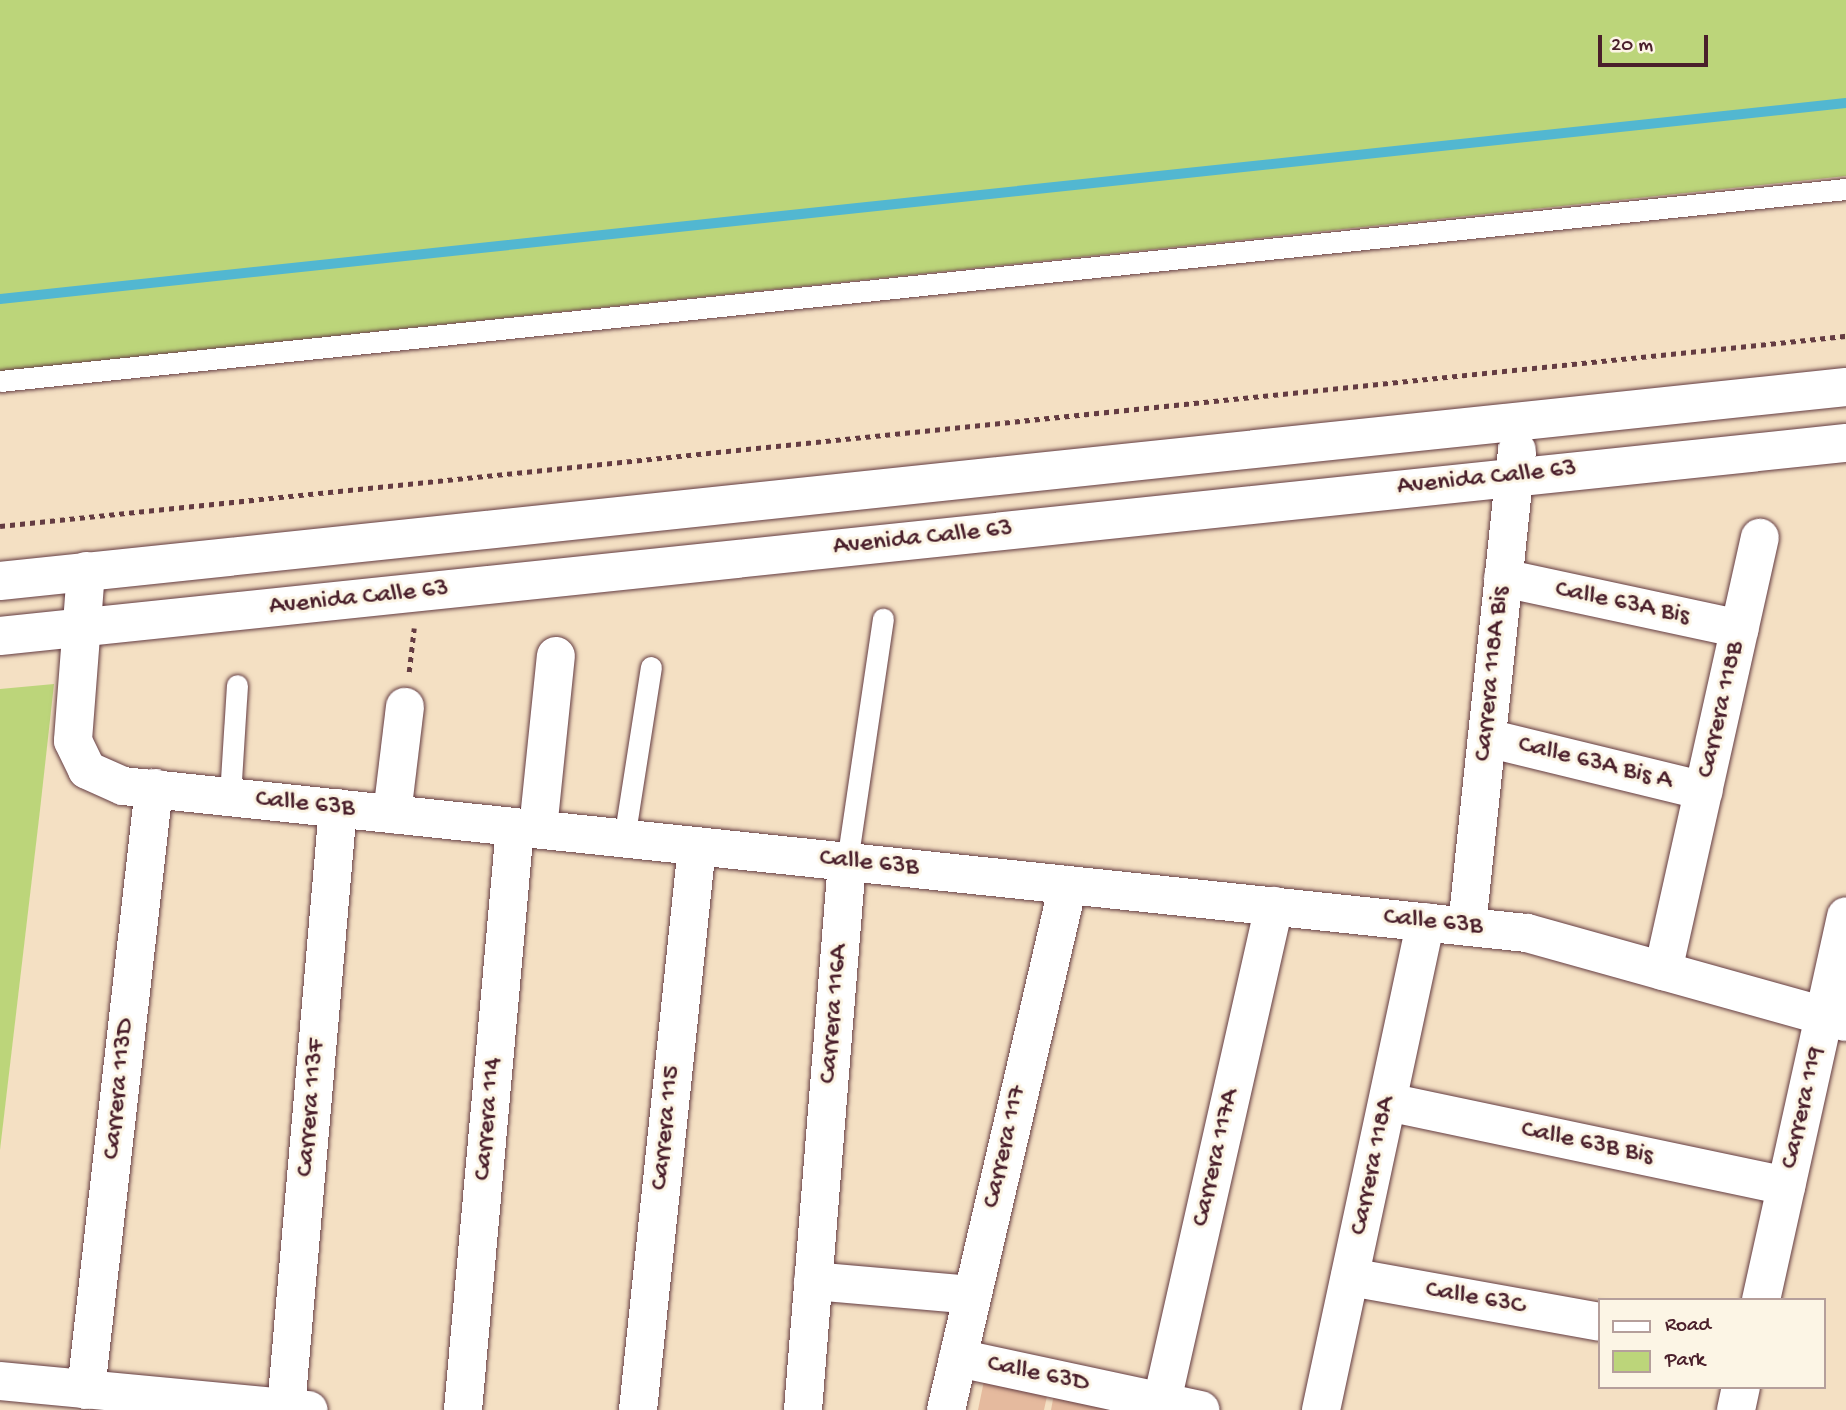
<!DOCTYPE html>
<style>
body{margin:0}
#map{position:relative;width:1846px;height:1410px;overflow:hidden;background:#f4e0c3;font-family:"Gochi Hand",sans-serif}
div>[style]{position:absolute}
.green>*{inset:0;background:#bcd57a}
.stream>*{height:10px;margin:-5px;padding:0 5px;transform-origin:5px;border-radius:5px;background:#52b7d1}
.building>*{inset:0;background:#e5ba9e}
.path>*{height:4.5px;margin-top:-2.25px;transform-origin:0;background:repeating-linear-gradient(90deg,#643c42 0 5px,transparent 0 10px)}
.roads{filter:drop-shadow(0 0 2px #643c42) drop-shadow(0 0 2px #643c42)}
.lane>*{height:21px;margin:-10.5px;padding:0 10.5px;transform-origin:10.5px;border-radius:10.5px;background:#fff}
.street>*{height:38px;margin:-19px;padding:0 19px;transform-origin:19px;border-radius:19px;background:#fff}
.secondary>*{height:38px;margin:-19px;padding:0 19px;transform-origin:19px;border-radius:19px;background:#fff}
span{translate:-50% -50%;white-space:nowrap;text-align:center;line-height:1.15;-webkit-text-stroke:6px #fcf5e5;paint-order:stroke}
.street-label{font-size:26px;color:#4a1f2b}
.legend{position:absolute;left:1598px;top:1298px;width:228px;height:91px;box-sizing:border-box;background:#fcf5e5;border:2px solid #b59f9b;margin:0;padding:9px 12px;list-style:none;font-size:21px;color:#4a1f2b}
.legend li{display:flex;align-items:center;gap:14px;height:35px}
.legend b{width:35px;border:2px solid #b59f9b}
.scale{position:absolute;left:1598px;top:35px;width:110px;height:32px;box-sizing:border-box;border:4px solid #4a1f2b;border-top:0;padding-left:9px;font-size:21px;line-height:24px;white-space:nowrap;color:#4a1f2b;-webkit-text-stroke:5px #fcf5e5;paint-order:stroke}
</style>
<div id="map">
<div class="green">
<div style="clip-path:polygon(0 0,1846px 0,1846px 176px,0 371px)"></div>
<div style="clip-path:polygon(54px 684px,40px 810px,0 1150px,0 689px)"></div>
</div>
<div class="stream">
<div style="left:0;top:299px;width:1856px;rotate:-6.06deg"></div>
</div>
<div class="building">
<div style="clip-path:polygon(985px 1376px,1049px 1387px,1044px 1410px,978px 1410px)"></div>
<div style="clip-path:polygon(1055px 1389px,1117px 1410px,1051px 1410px)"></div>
</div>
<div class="path">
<div style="left:0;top:526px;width:1856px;rotate:-5.88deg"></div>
<div style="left:409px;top:672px;width:44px;rotate:-83.5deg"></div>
</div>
<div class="roads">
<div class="lane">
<div style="left:0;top:381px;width:1856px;rotate:-5.94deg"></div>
<div style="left:230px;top:796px;width:111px;rotate:-86.4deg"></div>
<div style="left:624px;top:839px;width:174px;rotate:-81.1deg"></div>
<div style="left:847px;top:862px;width:246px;rotate:-81.6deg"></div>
</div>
<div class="street">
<div style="left:1503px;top:578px;width:242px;rotate:12.1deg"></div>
<div style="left:1487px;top:738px;width:223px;rotate:13.7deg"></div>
<div style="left:392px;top:814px;width:108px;rotate:-83.1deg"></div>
<div style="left:538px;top:829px;width:174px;rotate:-84.1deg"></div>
<div style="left:1663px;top:971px;width:444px;rotate:-77.4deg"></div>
<div style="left:1388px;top:1102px;width:407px;rotate:11.9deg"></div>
<div style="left:1350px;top:1277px;width:253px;rotate:10.2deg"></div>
<div style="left:813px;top:1281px;width:160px;rotate:5deg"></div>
<div style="left:1761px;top:1300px;width:393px;rotate:-77.5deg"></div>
<div style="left:958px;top:1358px;width:248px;rotate:12.1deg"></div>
<div style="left:0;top:1381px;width:310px;rotate:5.4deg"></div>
<div style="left:86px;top:1390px;width:606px;rotate:-83.56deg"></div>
<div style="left:286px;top:1408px;width:602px;rotate:-85.05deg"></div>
<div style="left:463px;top:1410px;width:585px;rotate:-84.9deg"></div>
<div style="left:638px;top:1410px;width:567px;rotate:-84.03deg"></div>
<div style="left:803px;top:1410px;width:550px;rotate:-85.41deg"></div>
<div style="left:1160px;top:1410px;width:517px;rotate:-77.25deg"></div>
<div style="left:1321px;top:1410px;width:499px;rotate:-77.9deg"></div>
<div style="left:1736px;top:1410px;width:24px;rotate:-78deg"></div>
</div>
<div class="secondary">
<div style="left:86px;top:571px;width:170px;rotate:94.4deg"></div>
<div style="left:73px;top:741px;width:32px;rotate:64deg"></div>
<div style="left:87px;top:770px;width:39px;rotate:24deg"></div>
<div style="left:123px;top:786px;width:1412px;rotate:5.98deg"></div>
<div style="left:1527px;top:933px;width:331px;rotate:15.6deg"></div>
<div style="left:0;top:581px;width:1856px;rotate:-6deg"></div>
<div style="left:0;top:636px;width:1856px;rotate:-5.97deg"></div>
<div style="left:1467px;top:926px;width:478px;rotate:-84deg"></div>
<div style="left:946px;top:1410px;width:539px;rotate:-76.92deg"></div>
</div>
</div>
<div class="street-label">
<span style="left:1487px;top:479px;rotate:-6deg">Avenida Calle 63</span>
<span style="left:923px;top:539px;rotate:-6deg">Avenida Calle 63</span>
<span style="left:359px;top:599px;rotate:-6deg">Avenida Calle 63</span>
<span style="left:1622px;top:604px;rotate:12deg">Calle 63A Bis</span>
<span style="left:1493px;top:674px;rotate:-84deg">Carrera 118A Bis</span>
<span style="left:1722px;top:710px;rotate:-77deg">Carrera 118B</span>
<span style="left:1595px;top:764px;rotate:14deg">Calle 63A Bis A</span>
<span style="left:305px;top:805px;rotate:6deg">Calle 63B</span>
<span style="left:869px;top:864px;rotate:6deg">Calle 63B</span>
<span style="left:1433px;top:923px;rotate:6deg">Calle 63B</span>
<span style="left:835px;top:1014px;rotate:-85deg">Carrera 116A</span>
<span style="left:120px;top:1089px;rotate:-84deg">Carrera 113D</span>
<span style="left:312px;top:1108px;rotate:-85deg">Carrera 113F</span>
<span style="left:1804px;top:1108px;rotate:-77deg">Carrera 119</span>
<span style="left:489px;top:1119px;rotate:-85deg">Carrera 114</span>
<span style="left:667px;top:1128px;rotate:-84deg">Carrera 115</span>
<span style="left:1587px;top:1144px;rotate:12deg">Calle 63B Bis</span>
<span style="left:1006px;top:1147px;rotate:-77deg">Carrera 117</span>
<span style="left:1217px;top:1158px;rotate:-77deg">Carrera 117A</span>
<span style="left:1374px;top:1166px;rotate:-78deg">Carrera 118A</span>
<span style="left:1475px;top:1299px;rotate:10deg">Calle 63C</span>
<span style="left:1038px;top:1375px;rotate:12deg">Calle 63D</span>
</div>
<ul class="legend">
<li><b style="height:9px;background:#fff"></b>Road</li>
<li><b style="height:19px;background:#bcd57a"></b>Park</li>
</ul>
<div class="scale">20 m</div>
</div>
